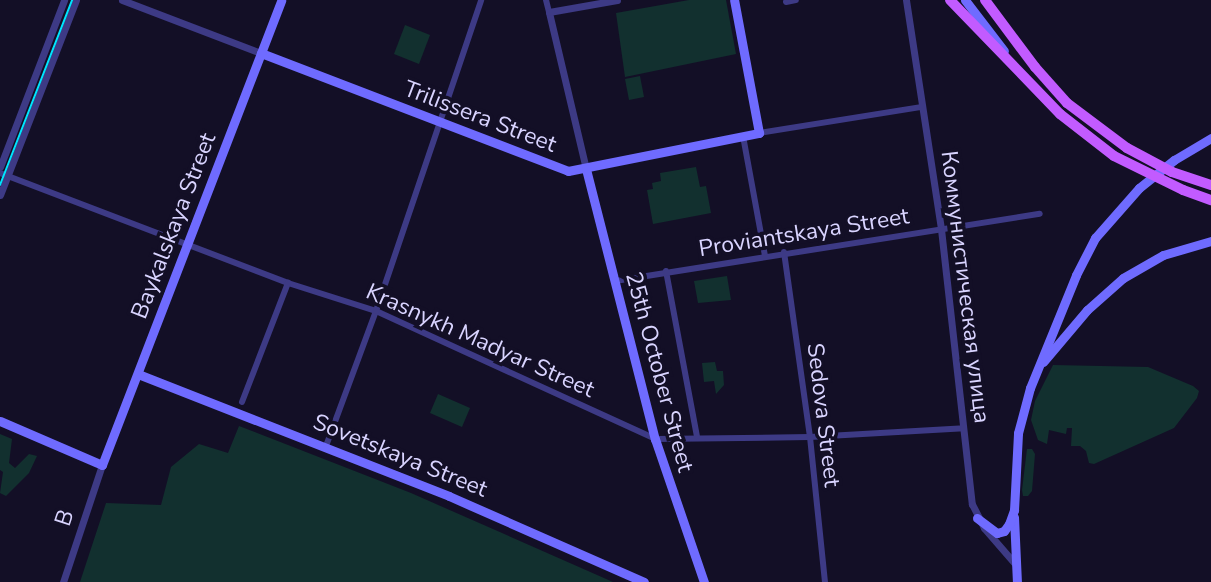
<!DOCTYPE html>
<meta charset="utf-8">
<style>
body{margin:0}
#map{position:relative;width:1211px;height:582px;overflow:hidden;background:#130f26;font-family:"Nunito Sans",sans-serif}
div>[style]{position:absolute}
.green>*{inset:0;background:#12302f}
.minor>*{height:6px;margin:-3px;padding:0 3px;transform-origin:3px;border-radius:3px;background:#3d3a85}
.tertiary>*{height:7px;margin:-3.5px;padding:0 3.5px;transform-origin:3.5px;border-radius:3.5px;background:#3d3a85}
.secondary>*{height:9px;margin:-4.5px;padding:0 4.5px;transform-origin:4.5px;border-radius:4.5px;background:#6f6bff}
.primary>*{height:10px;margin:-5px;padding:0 5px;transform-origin:5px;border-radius:5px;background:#c25bff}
.tram>*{height:2px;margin:-1px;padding:0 1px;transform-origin:1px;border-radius:1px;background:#00e5ff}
.primary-bridge>*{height:10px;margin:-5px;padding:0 5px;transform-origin:5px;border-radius:5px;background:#c25bff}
span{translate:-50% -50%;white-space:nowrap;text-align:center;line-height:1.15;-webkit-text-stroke:7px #130f26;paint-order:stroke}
.street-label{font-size:23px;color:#d9d4ff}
</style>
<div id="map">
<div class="green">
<div style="clip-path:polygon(689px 0,726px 0,736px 54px,625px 77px,616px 13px)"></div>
<div style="clip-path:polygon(405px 25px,430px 35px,419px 64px,394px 54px)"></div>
<div style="clip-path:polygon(640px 76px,644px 97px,629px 100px,625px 79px)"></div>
<div style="clip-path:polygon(696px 167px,700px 187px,706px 186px,711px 213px,653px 224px,647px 190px,653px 189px,652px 183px,661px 181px,660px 173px)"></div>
<div style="clip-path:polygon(727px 276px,731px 300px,698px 303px,694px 281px)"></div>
<div style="clip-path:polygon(715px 362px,717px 371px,723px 371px,724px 385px,716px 394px,714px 381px,704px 382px,702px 363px)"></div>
<div style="clip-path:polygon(1053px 365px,1148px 367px,1193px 386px,1199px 391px,1197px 398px,1174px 428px,1094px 464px,1089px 463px,1086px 451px,1080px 446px,1071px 446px,1072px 428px,1067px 428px,1066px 434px,1049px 430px,1047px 444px,1038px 440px,1031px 420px,1035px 401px)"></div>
<div style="clip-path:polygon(438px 394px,470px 408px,462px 427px,430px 413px)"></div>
<div style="clip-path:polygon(239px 426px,411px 493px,613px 582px,80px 582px,106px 503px,161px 505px,171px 467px,199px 444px,228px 453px)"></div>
<div style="clip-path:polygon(0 434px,12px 439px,9px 463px,15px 468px,29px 454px,37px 456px,29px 473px,6px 496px,0 493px,3px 472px,0 470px)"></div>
<div style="clip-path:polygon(1027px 449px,1032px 449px,1035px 454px,1032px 491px,1028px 496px,1023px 496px,1022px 490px)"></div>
</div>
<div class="minor">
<div style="left:546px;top:0;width:12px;rotate:76deg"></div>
<div style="left:786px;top:2px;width:10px;rotate:-11deg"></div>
<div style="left:759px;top:133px;width:165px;rotate:-9.1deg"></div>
<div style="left:743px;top:136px;width:122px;rotate:79.6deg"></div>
<div style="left:0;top:173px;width:308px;rotate:20.9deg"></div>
<div style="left:288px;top:283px;width:92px;rotate:17.7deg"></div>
<div style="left:376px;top:311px;width:307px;rotate:24.6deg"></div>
<div style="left:655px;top:439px;width:155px;rotate:-0.7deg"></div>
<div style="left:810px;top:437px;width:154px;rotate:-3.3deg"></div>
<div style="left:784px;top:252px;width:187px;rotate:82deg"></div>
<div style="left:810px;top:437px;width:146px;rotate:84.1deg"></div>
<div style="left:666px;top:271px;width:168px;rotate:79.4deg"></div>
<div style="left:615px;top:281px;width:430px;rotate:-9deg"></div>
<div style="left:242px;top:402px;width:128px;rotate:-68.9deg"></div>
<div style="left:326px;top:446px;width:144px;rotate:-69.7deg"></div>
<div style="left:376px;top:311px;width:328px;rotate:-71.3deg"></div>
</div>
<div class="tertiary">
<div style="left:122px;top:0;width:149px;rotate:20.9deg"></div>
<div style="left:906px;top:0;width:232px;rotate:81.3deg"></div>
<div style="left:941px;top:229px;width:277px;rotate:83.6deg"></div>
<div style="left:972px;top:504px;width:27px;rotate:63deg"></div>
<div style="left:984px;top:528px;width:49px;rotate:49.1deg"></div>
<div style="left:0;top:167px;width:179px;rotate:-69deg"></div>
<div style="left:586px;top:169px;width:161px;rotate:-103.3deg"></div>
<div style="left:549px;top:12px;width:69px;rotate:-10deg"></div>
<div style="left:0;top:195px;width:209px;rotate:-68.7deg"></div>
<div style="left:63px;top:582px;width:123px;rotate:-71.6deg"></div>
</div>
<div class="secondary">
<div style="left:965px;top:0;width:64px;rotate:52.6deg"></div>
<div style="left:261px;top:53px;width:329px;rotate:21deg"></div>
<div style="left:568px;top:171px;width:195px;rotate:-11.3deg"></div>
<div style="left:759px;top:133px;width:135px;rotate:-100.6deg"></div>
<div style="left:586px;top:169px;width:279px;rotate:75.7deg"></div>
<div style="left:655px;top:439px;width:151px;rotate:71.1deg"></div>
<div style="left:1043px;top:362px;width:68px;rotate:-49.8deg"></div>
<div style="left:1087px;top:310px;width:48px;rotate:-41.6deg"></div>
<div style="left:1123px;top:278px;width:46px;rotate:-29.9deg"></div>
<div style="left:1163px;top:255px;width:50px;rotate:-16.3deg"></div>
<div style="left:138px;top:374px;width:334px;rotate:21.4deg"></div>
<div style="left:449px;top:496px;width:213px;rotate:23.8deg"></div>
<div style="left:0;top:421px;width:111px;rotate:23.3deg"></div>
<div style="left:102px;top:465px;width:498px;rotate:-68.9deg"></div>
<div style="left:1014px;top:517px;width:65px;rotate:87.4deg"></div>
<div style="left:977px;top:518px;width:25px;rotate:37deg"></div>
<div style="left:997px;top:533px;width:7px;rotate:-16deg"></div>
<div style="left:1004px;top:531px;width:9px;rotate:-54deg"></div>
<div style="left:1009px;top:524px;width:15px;rotate:-70deg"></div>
<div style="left:1014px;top:510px;width:77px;rotate:-87deg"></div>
<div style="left:1018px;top:433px;width:47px;rotate:-75.1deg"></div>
<div style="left:1030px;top:388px;width:122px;rotate:-67.8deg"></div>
<div style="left:1076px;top:275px;width:42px;rotate:-62.8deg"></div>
<div style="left:1095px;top:238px;width:67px;rotate:-48.7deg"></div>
<div style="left:1139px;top:188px;width:45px;rotate:-38.7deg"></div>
<div style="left:1174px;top:160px;width:43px;rotate:-30.7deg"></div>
</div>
<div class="primary">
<div style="left:950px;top:0;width:158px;rotate:46deg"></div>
<div style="left:1060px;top:114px;width:68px;rotate:37.9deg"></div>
<div style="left:985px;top:0;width:84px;rotate:53.3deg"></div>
<div style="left:1035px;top:67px;width:48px;rotate:48.4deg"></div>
<div style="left:1067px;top:103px;width:75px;rotate:36.9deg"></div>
<div style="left:1183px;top:190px;width:30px;rotate:20deg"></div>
</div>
<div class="tram">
<div style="left:0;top:185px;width:199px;rotate:-68.7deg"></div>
</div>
<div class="primary-bridge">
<div style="left:1127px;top:148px;width:51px;rotate:28.1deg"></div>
<div style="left:1172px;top:172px;width:41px;rotate:18.4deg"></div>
<div style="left:1114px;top:156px;width:77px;rotate:26.2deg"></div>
</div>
<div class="street-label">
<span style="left:480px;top:117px;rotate:21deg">Trilissera Street</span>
<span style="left:174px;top:226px;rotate:-69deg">Baykalskaya Street</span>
<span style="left:804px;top:233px;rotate:-9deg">Proviantskaya Street</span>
<span style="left:965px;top:287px;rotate:83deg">Коммунистическая улица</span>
<span style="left:480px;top:341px;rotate:24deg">Krasnykh Madyar Street</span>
<span style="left:659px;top:372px;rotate:75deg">25th October Street</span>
<span style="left:823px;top:415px;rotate:83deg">Sedova Street</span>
<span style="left:400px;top:456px;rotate:22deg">Sovetskaya Street</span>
<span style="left:65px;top:518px;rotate:-72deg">B</span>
</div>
</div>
